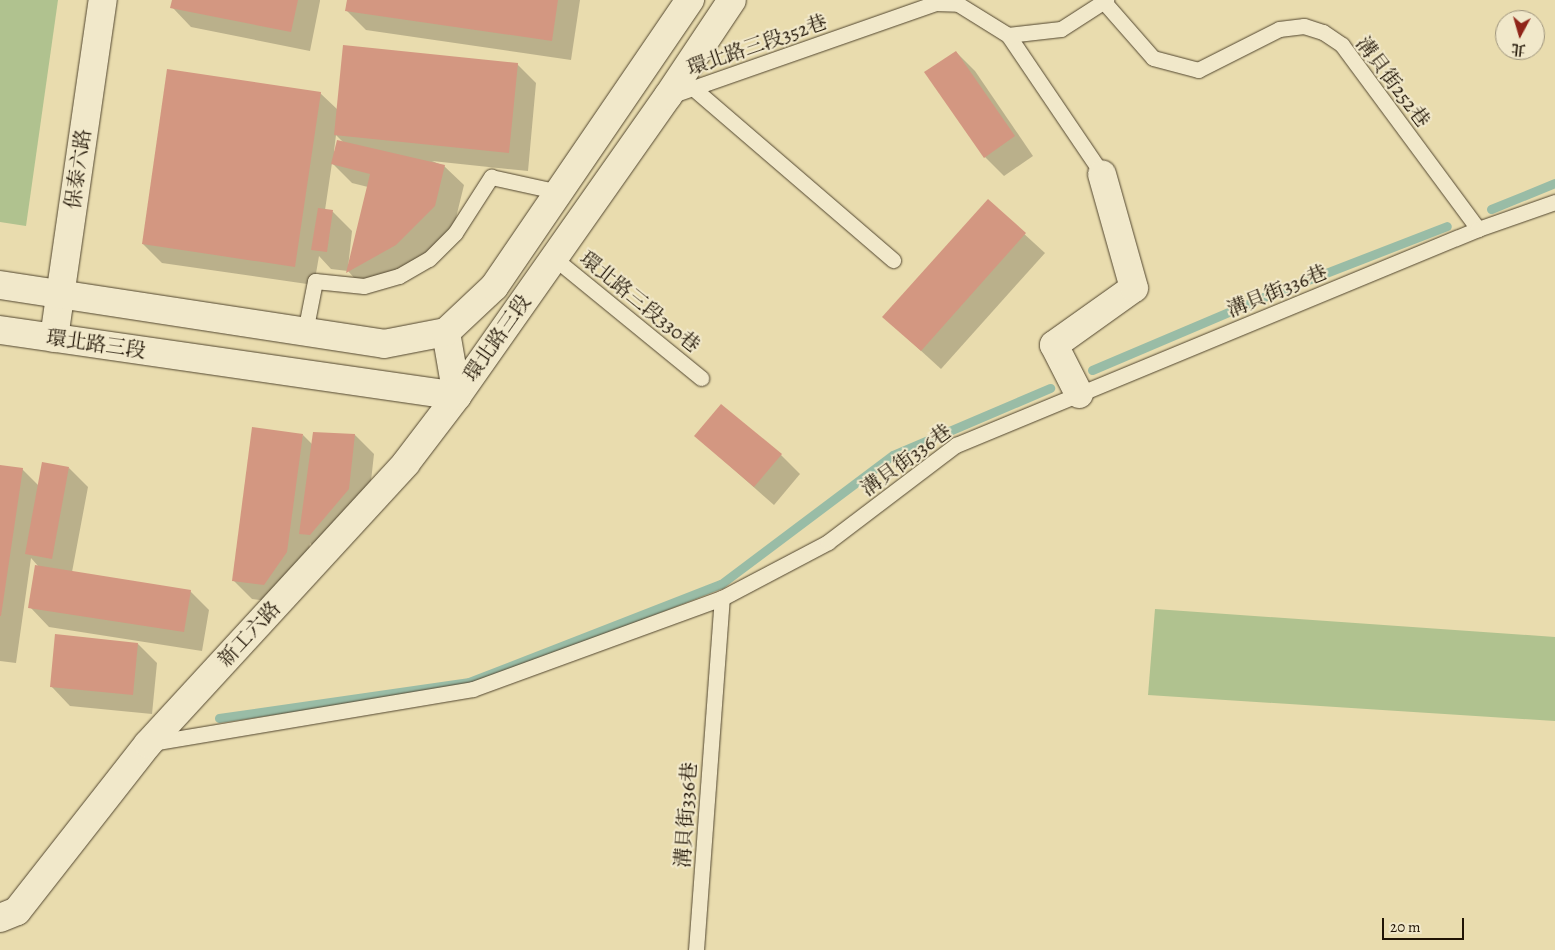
<!DOCTYPE html>
<meta charset="utf-8">
<style>
body{margin:0}
#map{position:relative;width:1555px;height:950px;overflow:hidden;background:#e9dcae;font-family:Alegreya,"Noto Serif TC",serif}
div>[style]{position:absolute}
.green>*{inset:0;background:#b0c28f}
.shadow>*{inset:0;background:#0003}
.stream>*{height:9px;margin:-4.5px;padding:0 4.5px;transform-origin:4.5px;border-radius:4.5px;background:#99bca6}
.building>*{inset:0;background:#d39781}
.roads{filter:drop-shadow(0 0 1px #52462f) drop-shadow(0 0 1px #52462f)}
.service>*{height:15px;margin:-7.5px;padding:0 7.5px;transform-origin:7.5px;border-radius:7.5px;background:#f1e8ca}
.minor>*{height:28px;margin:-14px;padding:0 14px;transform-origin:14px;border-radius:14px;background:#f1e8ca}
.tertiary>*{height:28px;margin:-14px;padding:0 14px;transform-origin:14px;border-radius:14px;background:#f1e8ca}
span{translate:-50% -50%;white-space:nowrap;text-align:center;line-height:1.15;-webkit-text-stroke:4px #f1e8ca;paint-order:stroke}
.street-label{font-size:20px;color:#201405}
.north{position:absolute;left:1495px;top:10px;width:50px;height:50px;box-sizing:border-box;background:#f1e8ca;border:1px solid #9d937b;border-radius:50%;rotate:186deg;font-size:14px;font-weight:700;line-height:20px;text-align:center;color:#201405}
.north::after{content:'';display:block;margin:auto;width:18px;height:22px;background:#8f2418;clip-path:polygon(50% 0,100% 100%,50% 72%,0 100%)}
.scale{position:absolute;left:1382px;top:918px;width:82px;height:22px;box-sizing:border-box;border:2px solid #201405;border-top:0;padding-left:6px;font-size:15px;line-height:18px;white-space:nowrap;color:#201405;-webkit-text-stroke:4px #f1e8ca;paint-order:stroke}
</style>
<div id="map">
<div class="green">
<div style="clip-path:polygon(0 0,58px 0,26px 226px,0 222px)"></div>
<div style="clip-path:polygon(1155px 609px,1555px 637px,1555px 721px,1148px 695px)"></div>
</div>
<div class="shadow">
<div style="clip-path:polygon(173px 0,320px 0,320px 1px,310px 51px,191px 27px,172px 7px)"></div>
<div style="clip-path:polygon(348px 0,580px 0,571px 60px,366px 30px,346px 10px)"></div>
<div style="clip-path:polygon(956px 52px,975px 71px,1033px 156px,1004px 176px,985px 157px)"></div>
<div style="clip-path:polygon(evenodd,517px 64px,536px 83px,528px 171px,432px 161px,444px 166px,464px 185px,454px 226px,415px 264px,366px 291px,348px 271px,331px 269px,319px 256px,314px 285px,162px 263px,143px 244px,320px 93px,338px 110px,517px 64px,336px 135px,343px 142px,335px 152px,334px 151px,336px 135px,517px 64px,332px 163px,352px 183px,368px 187px,348px 268px,352px 231px,333px 212px,325px 210px,332px 163px)"></div>
<div style="clip-path:polygon(988px 201px,1045px 253px,941px 369px,884px 317px)"></div>
<div style="clip-path:polygon(303px 435px,312px 444px,355px 435px,374px 454px,368px 508px,320px 553px,310px 543px,306px 572px,283px 603px,252px 599px,233px 580px)"></div>
<div style="clip-path:polygon(696px 436px,781px 455px,800px 474px,774px 505px)"></div>
<div style="clip-path:polygon(0 466px,22px 469px,39px 486px,69px 468px,88px 487px,72px 572px,190px 591px,209px 610px,202px 651px,49px 627px,30px 607px,39px 567px,31px 558px,16px 663px,0 661px)"></div>
<div style="clip-path:polygon(138px 644px,157px 663px,152px 714px,70px 706px,51px 686px)"></div>
</div>
<div class="stream">
<div style="left:1491px;top:209px;width:69px;rotate:-22.1deg"></div>
<div style="left:1092px;top:370px;width:187px;rotate:-23deg"></div>
<div style="left:1264px;top:297px;width:196px;rotate:-21.2deg"></div>
<div style="left:219px;top:718px;width:253px;rotate:-8.2deg"></div>
<div style="left:469px;top:682px;width:270px;rotate:-21.3deg"></div>
<div style="left:721px;top:584px;width:215px;rotate:-36.9deg"></div>
<div style="left:893px;top:455px;width:171px;rotate:-23.1deg"></div>
</div>
<div class="building">
<div style="clip-path:polygon(172px 0,298px 0,291px 32px,170px 8px)"></div>
<div style="clip-path:polygon(347px 0,558px 0,552px 41px,345px 11px)"></div>
<div style="clip-path:polygon(343px 45px,518px 63px,509px 153px,334px 135px)"></div>
<div style="clip-path:polygon(956px 51px,1015px 136px,984px 158px,924px 72px)"></div>
<div style="clip-path:polygon(167px 69px,321px 92px,295px 267px,142px 244px)"></div>
<div style="clip-path:polygon(337px 140px,445px 165px,435px 206px,396px 245px,346px 273px,370px 174px,331px 164px)"></div>
<div style="clip-path:polygon(988px 199px,1026px 233px,921px 351px,882px 317px)"></div>
<div style="clip-path:polygon(318px 208px,333px 210px,327px 252px,311px 250px)"></div>
<div style="clip-path:polygon(721px 404px,782px 454px,754px 487px,694px 436px)"></div>
<div style="clip-path:polygon(252px 427px,303px 434px,287px 552px,264px 585px,232px 581px)"></div>
<div style="clip-path:polygon(313px 432px,355px 434px,349px 489px,310px 535px,299px 534px)"></div>
<div style="clip-path:polygon(42px 462px,69px 467px,52px 559px,25px 554px)"></div>
<div style="clip-path:polygon(0 465px,23px 468px,1px 616px,0 616px)"></div>
<div style="clip-path:polygon(35px 565px,191px 590px,184px 632px,28px 608px)"></div>
<div style="clip-path:polygon(55px 634px,138px 643px,133px 695px,50px 687px)"></div>
</div>
<div class="roads">
<div class="service">
<div style="left:1104px;top:2px;width:74px;rotate:48.8deg"></div>
<div style="left:1153px;top:58px;width:47px;rotate:14.9deg"></div>
<div style="left:1198px;top:70px;width:91px;rotate:-26.8deg"></div>
<div style="left:1279px;top:29px;width:25px;rotate:-7deg"></div>
<div style="left:1304px;top:26px;width:20px;rotate:18deg"></div>
<div style="left:1323px;top:32px;width:23px;rotate:34deg"></div>
<div style="left:1342px;top:45px;width:229px;rotate:53.5deg"></div>
<div style="left:1008px;top:35px;width:168px;rotate:55.9deg"></div>
<div style="left:693px;top:88px;width:264px;rotate:40.7deg"></div>
<div style="left:670px;top:96px;width:281px;rotate:-19.3deg"></div>
<div style="left:935px;top:3px;width:23px;rotate:2deg"></div>
<div style="left:958px;top:4px;width:59px;rotate:31.8deg"></div>
<div style="left:1008px;top:35px;width:53px;rotate:-6.5deg"></div>
<div style="left:1061px;top:29px;width:54px;rotate:-32.8deg"></div>
<div style="left:554px;top:258px;width:190px;rotate:39.2deg"></div>
<div style="left:305px;top:332px;width:52px;rotate:-78.9deg"></div>
<div style="left:315px;top:281px;width:49px;rotate:5.8deg"></div>
<div style="left:364px;top:286px;width:36px;rotate:-16deg"></div>
<div style="left:399px;top:276px;width:34px;rotate:-30deg"></div>
<div style="left:429px;top:259px;width:37px;rotate:-45deg"></div>
<div style="left:455px;top:233px;width:67px;rotate:-57.3deg"></div>
<div style="left:491px;top:177px;width:70px;rotate:12.4deg"></div>
<div style="left:151px;top:743px;width:326px;rotate:-9.5deg"></div>
<div style="left:473px;top:689px;width:265px;rotate:-20.1deg"></div>
<div style="left:722px;top:598px;width:120px;rotate:-27.8deg"></div>
<div style="left:828px;top:542px;width:161px;rotate:-37.2deg"></div>
<div style="left:956px;top:445px;width:565px;rotate:-22.48deg"></div>
<div style="left:1478px;top:229px;width:82px;rotate:-19.3deg"></div>
<div style="left:696px;top:950px;width:353px;rotate:-85.8deg"></div>
</div>
<div class="minor">
<div style="left:54px;top:338px;width:342px;rotate:-81.8deg"></div>
<div style="left:1079px;top:394px;width:55px;rotate:-117deg"></div>
<div style="left:1054px;top:345px;width:98px;rotate:-35.5deg"></div>
<div style="left:1134px;top:288px;width:118px;rotate:-105.7deg"></div>
<div style="left:0;top:918px;width:18px;rotate:-22deg"></div>
<div style="left:17px;top:911px;width:212px;rotate:-51.9deg"></div>
<div style="left:148px;top:744px;width:381px;rotate:-47.4deg"></div>
<div style="left:406px;top:463px;width:84px;rotate:-52.7deg"></div>
<div style="left:457px;top:396px;width:65px;rotate:-99.8deg"></div>
</div>
<div class="tertiary">
<div style="left:0;top:285px;width:389px;rotate:8.7deg"></div>
<div style="left:384px;top:344px;width:63px;rotate:-11deg"></div>
<div style="left:446px;top:332px;width:66px;rotate:-43.2deg"></div>
<div style="left:494px;top:287px;width:348px;rotate:-55.7deg"></div>
<div style="left:0;top:330px;width:462px;rotate:8.2deg"></div>
<div style="left:457px;top:396px;width:367px;rotate:-54.9deg"></div>
<div style="left:668px;top:96px;width:115px;rotate:-56.3deg"></div>
</div>
</div>
<div class="street-label">
<span style="left:757px;top:45px;rotate:-19deg">環北路三段352巷</span>
<span style="left:1393px;top:82px;rotate:53deg">溝貝街252巷</span>
<span style="left:78px;top:169px;rotate:-82deg">保泰六路</span>
<span style="left:1277px;top:291px;rotate:-22deg">溝貝街336巷</span>
<span style="left:640px;top:302px;rotate:39deg">環北路三段330巷</span>
<span style="left:497px;top:338px;rotate:-55deg">環北路三段</span>
<span style="left:96px;top:344px;rotate:8deg">環北路三段</span>
<span style="left:906px;top:460px;rotate:-36deg">溝貝街336巷</span>
<span style="left:249px;top:634px;rotate:-47deg">新工六路</span>
<span style="left:686px;top:815px;rotate:-86deg">溝貝街336巷</span>
</div>
<div class="north">北</div>
<div class="scale">20 m</div>
</div>
